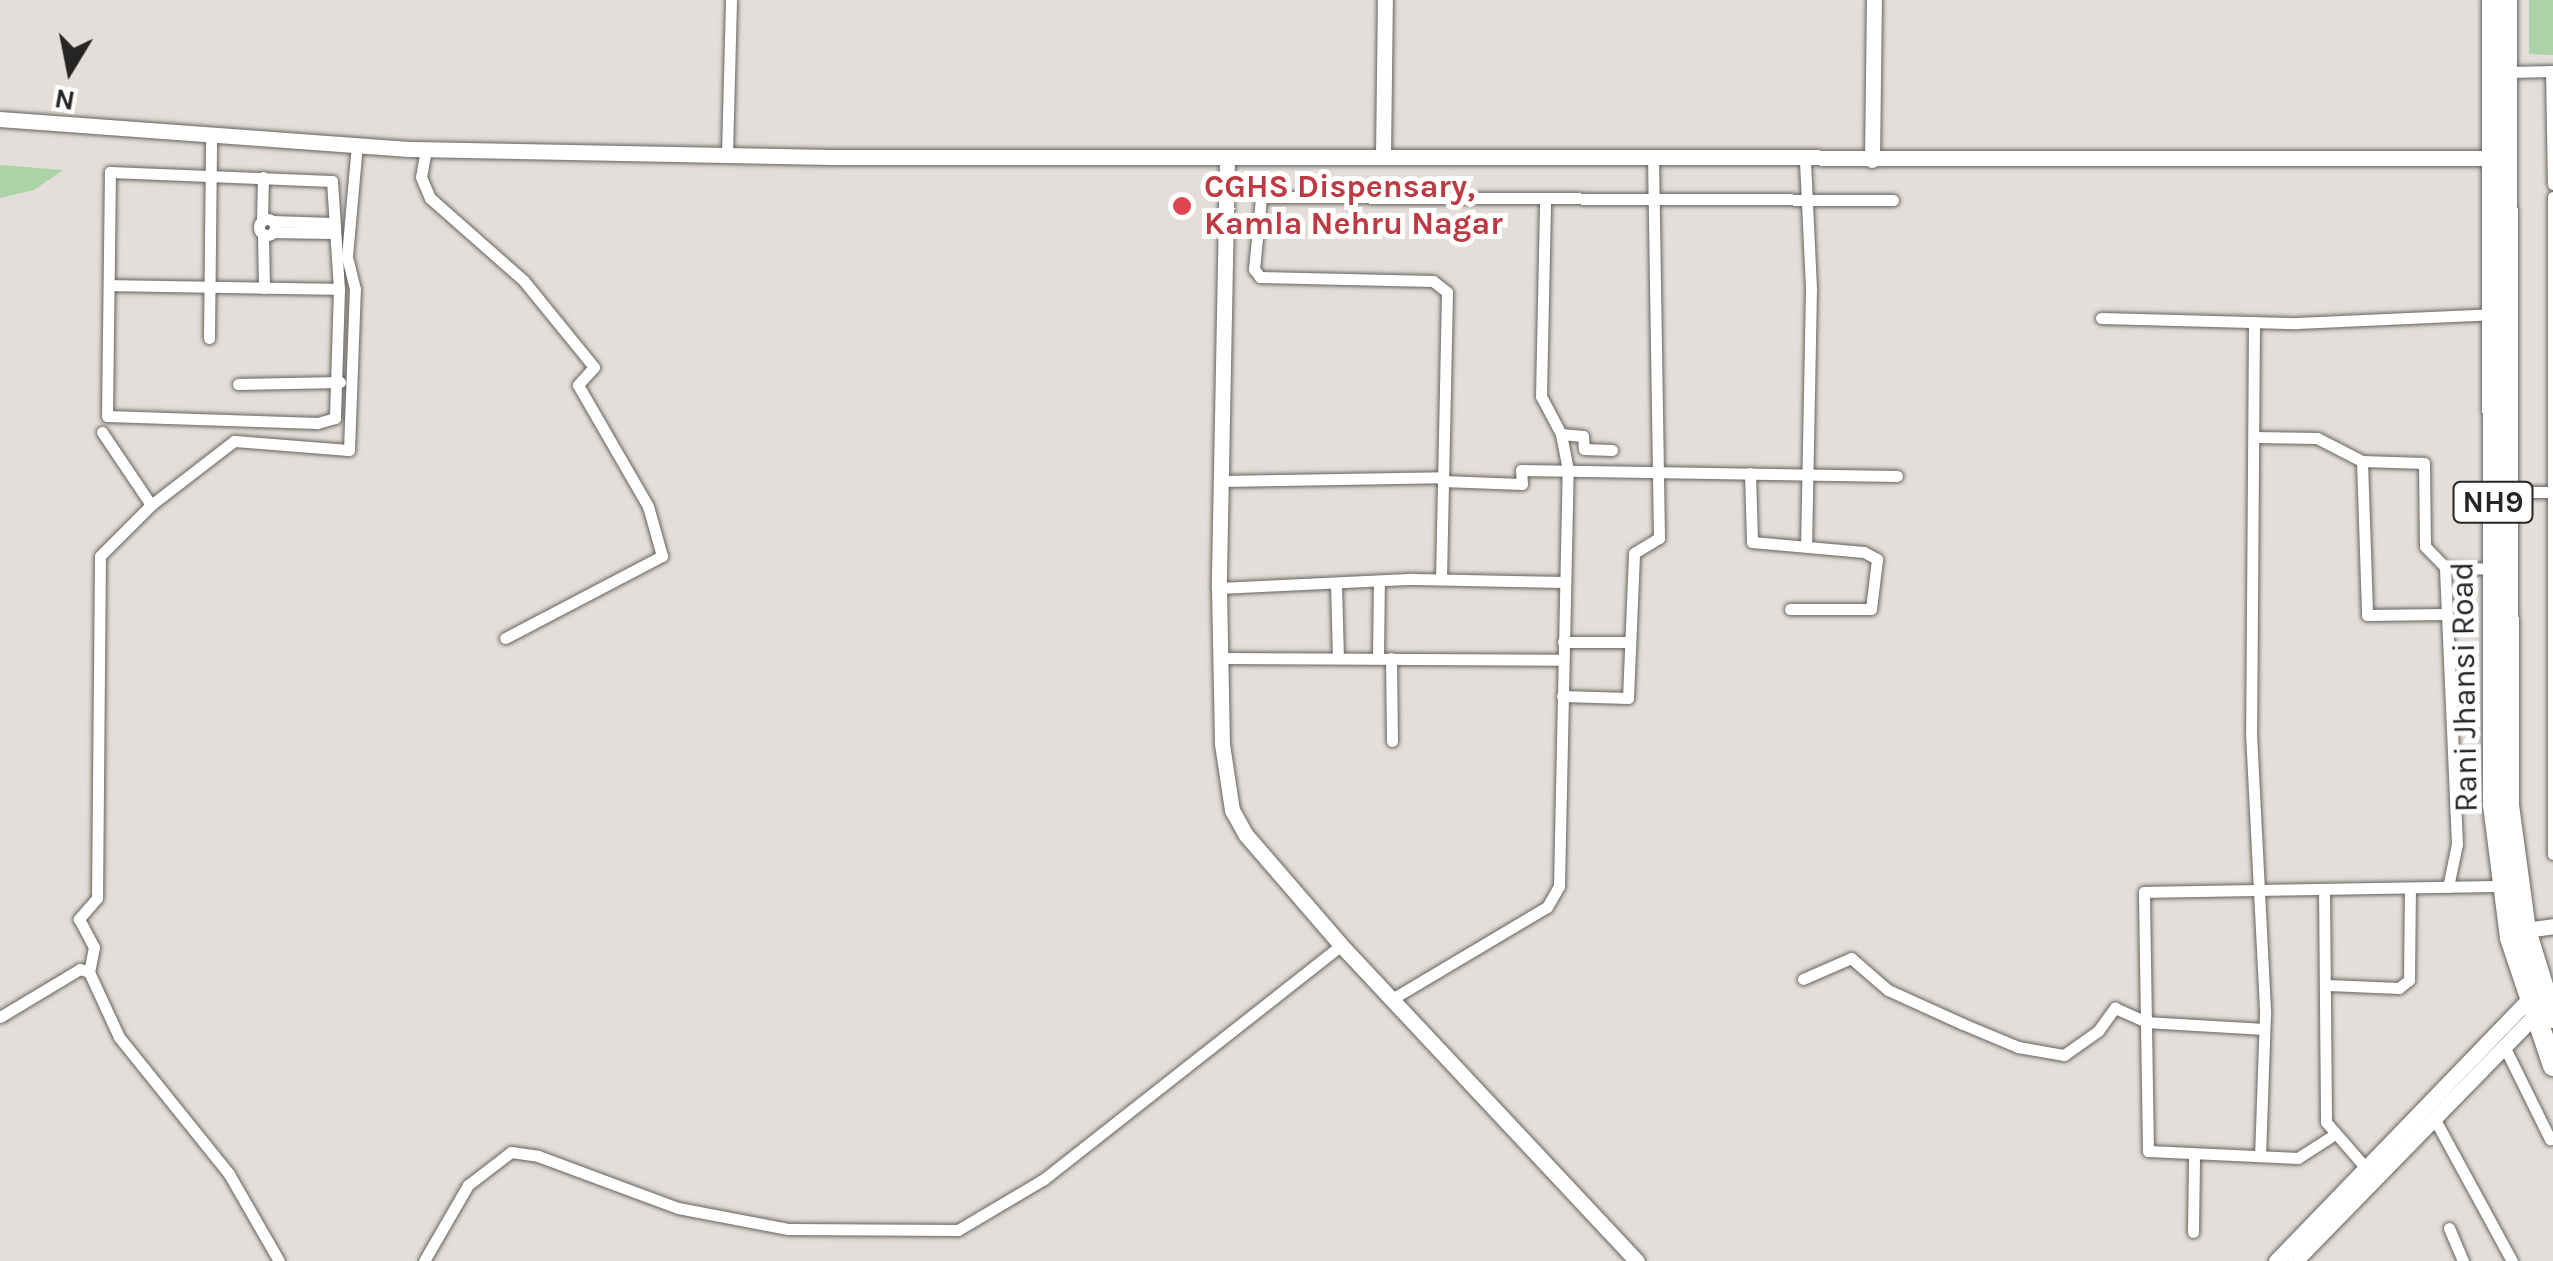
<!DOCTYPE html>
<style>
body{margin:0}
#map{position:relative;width:2553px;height:1261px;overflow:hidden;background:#e3ded9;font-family:Karla,sans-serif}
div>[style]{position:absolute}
.green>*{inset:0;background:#acd3a6}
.roads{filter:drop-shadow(0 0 2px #67625e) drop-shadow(0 0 2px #67625e)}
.street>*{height:11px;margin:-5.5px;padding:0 5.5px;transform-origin:5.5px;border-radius:5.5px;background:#fff}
.street>.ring{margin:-5.5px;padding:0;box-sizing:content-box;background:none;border:11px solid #fff;border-radius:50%}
.secondary>*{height:15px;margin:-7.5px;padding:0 7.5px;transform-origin:7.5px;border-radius:7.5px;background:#fff}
.highway>*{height:20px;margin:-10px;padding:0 10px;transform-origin:10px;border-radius:10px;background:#fff}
.dots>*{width:28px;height:28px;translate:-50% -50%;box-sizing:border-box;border:5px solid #fff;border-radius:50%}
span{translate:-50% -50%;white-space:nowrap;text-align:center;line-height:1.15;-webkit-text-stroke:10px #fff;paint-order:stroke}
.shield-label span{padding:2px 8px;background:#fff;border:2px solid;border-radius:8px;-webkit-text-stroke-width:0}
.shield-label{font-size:30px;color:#272523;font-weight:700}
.health-label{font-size:32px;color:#be3a42;font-weight:700}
.left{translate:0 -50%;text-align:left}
.street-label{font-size:32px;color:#272523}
.north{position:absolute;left:20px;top:20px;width:100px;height:100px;-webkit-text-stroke:8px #fff;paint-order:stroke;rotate:190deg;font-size:28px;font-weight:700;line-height:40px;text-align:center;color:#272523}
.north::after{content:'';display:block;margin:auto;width:35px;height:45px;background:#272523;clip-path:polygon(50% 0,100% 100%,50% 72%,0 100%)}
</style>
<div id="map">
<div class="green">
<div style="clip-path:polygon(2529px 0,2553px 0,2553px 55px,2529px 54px)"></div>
<div style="clip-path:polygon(0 165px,63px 170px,34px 190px,0 198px)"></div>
</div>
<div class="roads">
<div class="street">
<div style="left:2551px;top:71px;width:113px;rotate:89deg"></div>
<div style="left:2508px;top:72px;width:45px;rotate:-1.3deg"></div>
<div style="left:426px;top:149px;width:28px;rotate:100deg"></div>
<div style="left:421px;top:177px;width:23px;rotate:67deg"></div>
<div style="left:430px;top:198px;width:125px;rotate:41.4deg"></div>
<div style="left:524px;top:281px;width:111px;rotate:50.9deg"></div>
<div style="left:594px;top:367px;width:24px;rotate:132deg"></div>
<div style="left:578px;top:385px;width:140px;rotate:60deg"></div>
<div style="left:648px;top:506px;width:52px;rotate:74.4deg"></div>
<div style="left:662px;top:556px;width:177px;rotate:152.4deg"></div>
<div style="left:727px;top:154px;width:154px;rotate:-88.5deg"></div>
<div style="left:1805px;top:161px;width:128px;rotate:87.3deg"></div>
<div style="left:1811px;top:289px;width:257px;rotate:91.1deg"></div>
<div style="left:110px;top:172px;width:222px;rotate:2.3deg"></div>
<div style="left:332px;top:181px;width:108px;rotate:86.3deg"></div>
<div style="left:339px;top:289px;width:129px;rotate:91.8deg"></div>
<div style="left:335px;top:418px;width:19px;rotate:164deg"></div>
<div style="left:317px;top:423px;width:210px;rotate:-178.1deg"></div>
<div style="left:107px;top:416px;width:244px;rotate:-89.3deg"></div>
<div style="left:2553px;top:197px;width:657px;rotate:90deg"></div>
<div class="ring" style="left:259px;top:219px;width:5px;height:5px"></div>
<div style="left:262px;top:221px;width:44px;rotate:-88.7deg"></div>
<div style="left:272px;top:221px;width:60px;rotate:1.9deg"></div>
<div style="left:273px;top:232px;width:58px;rotate:1deg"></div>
<div style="left:263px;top:234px;width:54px;rotate:88.9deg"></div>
<div style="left:109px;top:285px;width:230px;rotate:1deg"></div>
<div style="left:2101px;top:318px;width:196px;rotate:1.5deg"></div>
<div style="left:2297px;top:323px;width:200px;rotate:-2.6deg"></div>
<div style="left:2254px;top:322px;width:411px;rotate:90.4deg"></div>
<div style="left:2251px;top:733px;width:281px;rotate:87.1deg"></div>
<div style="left:2265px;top:1014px;width:142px;rotate:92deg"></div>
<div style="left:209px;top:338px;width:203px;rotate:-89.4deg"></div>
<div style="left:238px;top:384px;width:102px;rotate:-1.1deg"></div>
<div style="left:102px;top:432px;width:88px;rotate:56.1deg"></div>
<div style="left:151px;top:505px;width:72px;rotate:135deg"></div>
<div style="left:100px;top:556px;width:342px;rotate:90.5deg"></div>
<div style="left:97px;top:898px;width:28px;rotate:131deg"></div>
<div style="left:79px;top:919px;width:32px;rotate:62deg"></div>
<div style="left:94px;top:947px;width:25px;rotate:101deg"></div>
<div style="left:89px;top:972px;width:72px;rotate:65.2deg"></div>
<div style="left:119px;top:1037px;width:176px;rotate:51.2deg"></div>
<div style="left:229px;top:1174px;width:100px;rotate:60.1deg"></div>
<div style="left:1561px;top:434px;width:22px;rotate:5deg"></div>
<div style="left:1583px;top:436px;width:13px;rotate:86deg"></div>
<div style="left:1584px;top:449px;width:28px;rotate:2deg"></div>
<div style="left:2255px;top:437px;width:62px;rotate:0.9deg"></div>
<div style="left:2317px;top:438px;width:51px;rotate:27.1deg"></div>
<div style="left:1750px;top:473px;width:69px;rotate:88.3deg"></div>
<div style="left:1752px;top:542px;width:112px;rotate:5.1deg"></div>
<div style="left:1864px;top:552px;width:15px;rotate:28deg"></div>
<div style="left:1877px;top:559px;width:50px;rotate:96.8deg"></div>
<div style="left:1871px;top:609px;width:81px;rotate:180deg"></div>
<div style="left:1221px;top:481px;width:221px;rotate:-1deg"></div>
<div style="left:1442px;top:481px;width:80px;rotate:2.1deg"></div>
<div style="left:1522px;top:484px;width:14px;rotate:-94deg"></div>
<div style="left:1521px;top:470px;width:376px;rotate:0.9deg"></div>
<div style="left:2510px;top:492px;width:43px"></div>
<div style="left:151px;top:505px;width:105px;rotate:-37.6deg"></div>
<div style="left:234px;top:441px;width:115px;rotate:4.5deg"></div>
<div style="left:349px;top:450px;width:161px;rotate:-87.9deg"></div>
<div style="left:355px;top:289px;width:34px;rotate:-104deg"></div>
<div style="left:347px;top:256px;width:111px;rotate:-84.9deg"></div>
<div style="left:2445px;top:567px;width:29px;rotate:-134deg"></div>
<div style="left:2425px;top:546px;width:83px;rotate:-90.7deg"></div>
<div style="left:2424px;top:463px;width:62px;rotate:-178.2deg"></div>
<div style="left:2362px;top:461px;width:154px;rotate:88.1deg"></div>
<div style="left:2367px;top:615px;width:79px;rotate:-0.7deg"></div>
<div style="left:1441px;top:579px;width:287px;rotate:-88.8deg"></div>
<div style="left:1447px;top:292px;width:18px;rotate:-142deg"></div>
<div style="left:1433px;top:281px;width:173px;rotate:-178.7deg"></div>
<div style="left:1260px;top:277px;width:10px;rotate:-127deg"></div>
<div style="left:1254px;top:269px;width:72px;rotate:-84.4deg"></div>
<div style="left:1261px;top:197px;width:632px;rotate:0.27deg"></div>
<div style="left:1336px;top:583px;width:75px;rotate:88.5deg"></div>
<div style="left:1219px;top:588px;width:194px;rotate:-2.7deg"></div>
<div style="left:1413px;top:579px;width:150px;rotate:1.1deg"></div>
<div style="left:1563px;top:642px;width:67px"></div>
<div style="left:1220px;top:658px;width:343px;rotate:0.3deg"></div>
<div style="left:1378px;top:658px;width:77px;rotate:-89.3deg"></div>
<div style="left:1391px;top:658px;width:83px;rotate:89.3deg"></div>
<div style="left:1562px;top:696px;width:66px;rotate:1.7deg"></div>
<div style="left:1628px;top:698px;width:145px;rotate:-87.6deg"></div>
<div style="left:1634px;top:553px;width:29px;rotate:-31deg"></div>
<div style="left:1659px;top:538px;width:378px;rotate:-90.9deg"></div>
<div style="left:2448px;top:887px;width:44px;rotate:-78.2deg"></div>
<div style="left:2457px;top:844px;width:277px;rotate:-92.5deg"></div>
<div style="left:2445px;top:567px;width:48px;rotate:2.4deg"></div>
<div style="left:2324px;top:889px;width:233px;rotate:89.5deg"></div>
<div style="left:2326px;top:1122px;width:61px;rotate:49deg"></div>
<div style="left:1803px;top:979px;width:52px;rotate:-23.6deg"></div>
<div style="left:1851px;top:958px;width:49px;rotate:40.9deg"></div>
<div style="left:1888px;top:990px;width:82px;rotate:24.4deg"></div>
<div style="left:1963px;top:1024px;width:60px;rotate:22.7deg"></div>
<div style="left:2018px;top:1047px;width:47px;rotate:9.9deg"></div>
<div style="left:2064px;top:1055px;width:42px;rotate:-35.2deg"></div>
<div style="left:2098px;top:1031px;width:29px;rotate:-54deg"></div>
<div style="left:2115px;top:1008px;width:34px;rotate:24deg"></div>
<div style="left:2146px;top:1022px;width:117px;rotate:3.4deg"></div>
<div style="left:2328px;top:985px;width:71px;rotate:2.4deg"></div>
<div style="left:2399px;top:988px;width:13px;rotate:-39deg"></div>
<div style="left:2409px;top:980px;width:92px;rotate:-89.4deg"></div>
<div style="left:1392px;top:999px;width:180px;rotate:-30.7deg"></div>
<div style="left:1547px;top:907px;width:24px;rotate:-60deg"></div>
<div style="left:1559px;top:886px;width:416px;rotate:-88.8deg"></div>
<div style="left:1568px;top:470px;width:37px;rotate:-101deg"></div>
<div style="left:1561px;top:434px;width:43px;rotate:-117.8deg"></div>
<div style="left:1541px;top:396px;width:197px;rotate:-88.8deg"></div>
<div style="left:0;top:1017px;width:93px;rotate:-31deg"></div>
<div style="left:80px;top:969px;width:9px;rotate:18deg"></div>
<div style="left:2504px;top:1046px;width:104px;rotate:63.7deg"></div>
<div style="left:2434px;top:1118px;width:163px;rotate:61.4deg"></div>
<div style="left:2332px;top:1136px;width:40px;rotate:147.1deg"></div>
<div style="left:2298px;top:1158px;width:150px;rotate:-177.3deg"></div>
<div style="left:2148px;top:1151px;width:259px;rotate:-90.9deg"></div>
<div style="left:2144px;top:892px;width:359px;rotate:-1deg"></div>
<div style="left:2449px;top:1228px;width:36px;rotate:67deg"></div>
<div style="left:2193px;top:1232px;width:76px;rotate:-89.2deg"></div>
<div style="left:424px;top:1261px;width:88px;rotate:-59.9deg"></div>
<div style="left:468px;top:1185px;width:54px;rotate:-37.5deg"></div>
<div style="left:511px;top:1152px;width:27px;rotate:8deg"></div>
<div style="left:538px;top:1156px;width:149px;rotate:20.4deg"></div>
<div style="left:678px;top:1208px;width:112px;rotate:10.8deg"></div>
<div style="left:788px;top:1229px;width:170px;rotate:0.3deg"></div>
<div style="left:958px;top:1230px;width:100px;rotate:-30.7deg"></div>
<div style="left:1044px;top:1179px;width:378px;rotate:-38.2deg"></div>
</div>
<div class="secondary">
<div style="left:0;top:119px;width:409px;rotate:4.2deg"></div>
<div style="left:408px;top:149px;width:428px;rotate:1.1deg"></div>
<div style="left:836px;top:157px;width:1658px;rotate:0.03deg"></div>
<div style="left:1383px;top:156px;width:156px;rotate:-89.3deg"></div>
<div style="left:1227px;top:158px;width:430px;rotate:91.1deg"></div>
<div style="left:1219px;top:588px;width:156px;rotate:88.9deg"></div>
<div style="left:1222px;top:744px;width:67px;rotate:81.4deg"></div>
<div style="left:1232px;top:810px;width:29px;rotate:61deg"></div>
<div style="left:1246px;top:835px;width:145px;rotate:49.2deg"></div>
<div style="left:1341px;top:945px;width:433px;rotate:46.9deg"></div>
<div style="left:1872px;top:160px;width:160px;rotate:-89.3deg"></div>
<div style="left:2526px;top:930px;width:27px;rotate:-8deg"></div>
<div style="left:2276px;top:1261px;width:363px;rotate:-46deg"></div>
<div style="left:2295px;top:1261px;width:342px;rotate:-45.7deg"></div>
</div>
<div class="highway">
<div style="left:2492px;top:0;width:805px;rotate:89.93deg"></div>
<div style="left:2493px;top:805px;width:134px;rotate:82.7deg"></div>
<div style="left:2510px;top:938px;width:135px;rotate:71.4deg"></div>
<div style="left:2507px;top:0;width:805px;rotate:89.86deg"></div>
<div style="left:2509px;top:805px;width:126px;rotate:82.3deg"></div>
<div style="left:2526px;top:930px;width:92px;rotate:72.9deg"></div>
</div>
</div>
<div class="dots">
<div style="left:1182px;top:206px;background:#e0444e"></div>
</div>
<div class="shield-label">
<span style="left:2493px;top:502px">NH9</span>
</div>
<div class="health-label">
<span class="left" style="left:1204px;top:206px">CGHS Dispensary,<br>Kamla Nehru Nagar</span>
</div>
<div class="street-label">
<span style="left:2465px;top:687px;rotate:-91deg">Rani Jhansi Road</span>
</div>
<div class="north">N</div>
</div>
